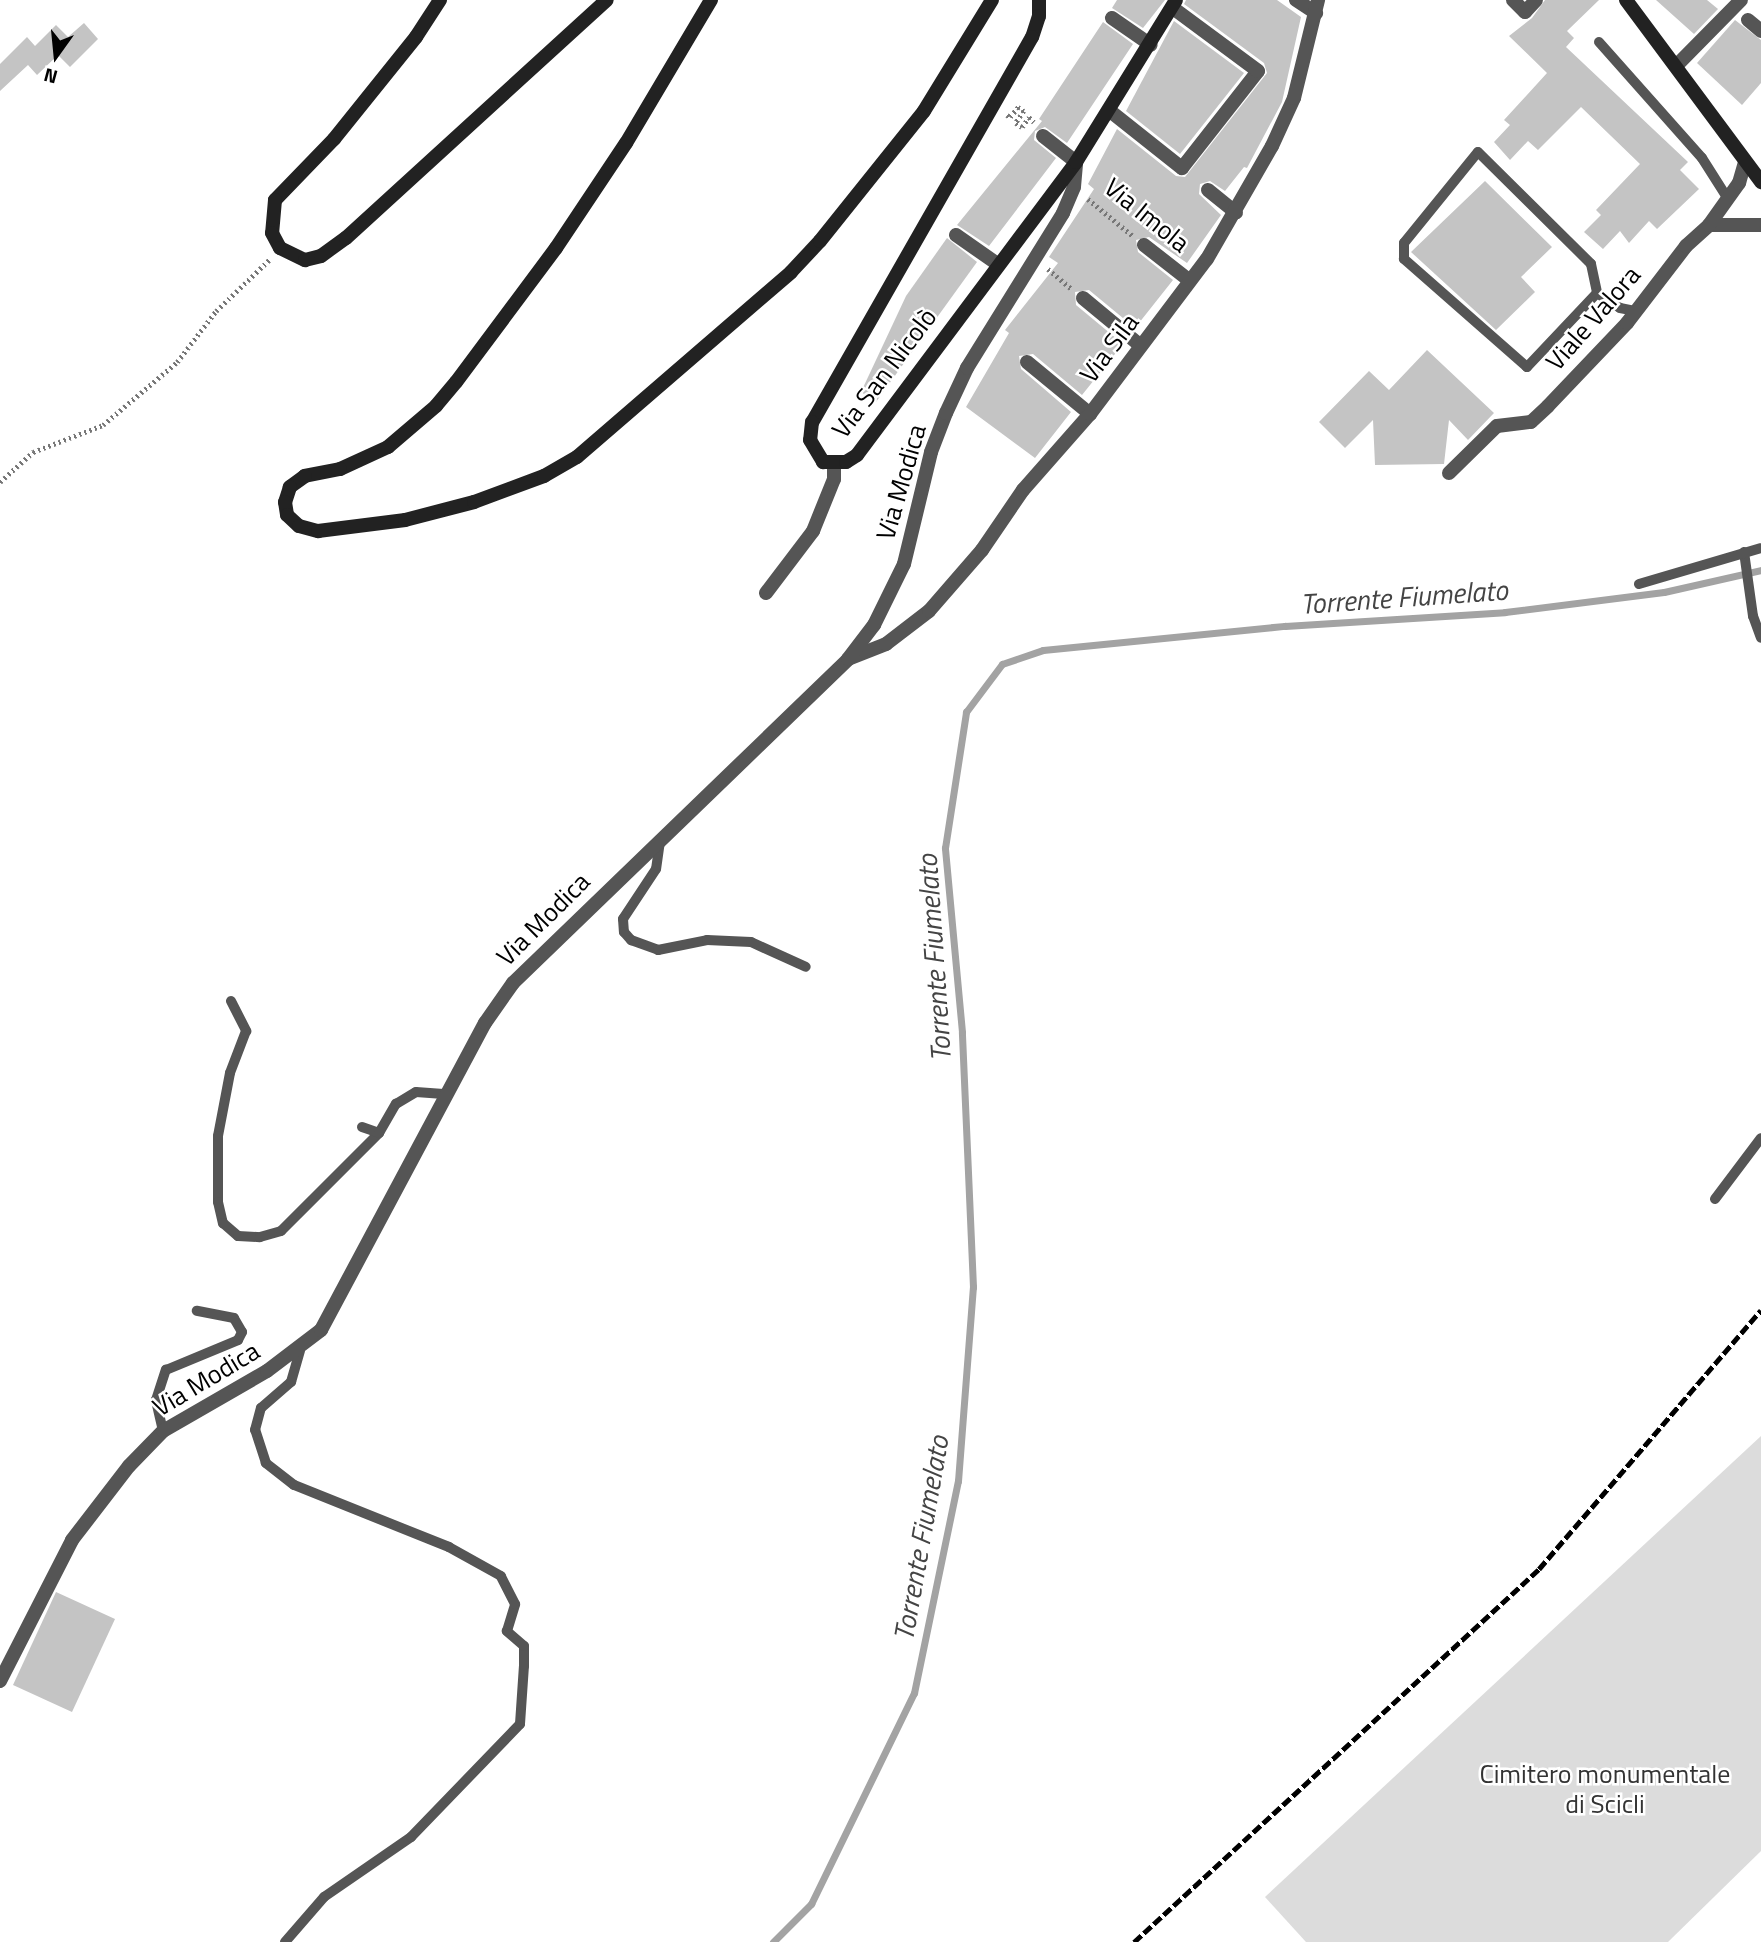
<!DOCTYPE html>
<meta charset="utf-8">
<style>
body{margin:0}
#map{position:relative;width:1761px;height:1942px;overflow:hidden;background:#fff;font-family:"Titillium Web",sans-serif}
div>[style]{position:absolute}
.green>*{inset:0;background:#dcdcdc}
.stream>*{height:7px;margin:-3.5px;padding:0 3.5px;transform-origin:3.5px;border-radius:3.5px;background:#a3a3a3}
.building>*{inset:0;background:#c4c4c4}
.path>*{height:4.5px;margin-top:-2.25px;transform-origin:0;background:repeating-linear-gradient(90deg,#777 0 2px,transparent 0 5.5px)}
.service>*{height:10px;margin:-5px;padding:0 5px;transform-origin:5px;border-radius:5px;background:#555}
.minor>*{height:14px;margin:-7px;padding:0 7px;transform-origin:7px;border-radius:7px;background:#555}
.tertiary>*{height:14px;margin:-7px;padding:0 7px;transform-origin:7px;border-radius:7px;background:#555}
.secondary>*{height:14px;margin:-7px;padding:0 7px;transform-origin:7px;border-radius:7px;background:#222}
.rail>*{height:5px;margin-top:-2.5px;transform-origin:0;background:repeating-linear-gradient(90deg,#000 0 10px,transparent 0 13.5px)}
span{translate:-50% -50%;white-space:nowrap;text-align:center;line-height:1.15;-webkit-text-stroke:5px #fff;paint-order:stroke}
.street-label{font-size:26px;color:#000}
.park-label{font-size:26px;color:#333}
.water-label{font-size:28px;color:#444;font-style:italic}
.north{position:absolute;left:21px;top:21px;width:70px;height:70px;-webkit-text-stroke:5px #fff;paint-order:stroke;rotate:195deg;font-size:19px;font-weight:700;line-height:28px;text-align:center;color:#000}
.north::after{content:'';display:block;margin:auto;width:24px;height:32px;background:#000;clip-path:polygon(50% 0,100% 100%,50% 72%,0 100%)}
</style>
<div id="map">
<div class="green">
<div style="clip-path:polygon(1761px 1436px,1761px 1851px,1668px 1942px,1306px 1942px,1265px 1897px)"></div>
</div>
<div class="stream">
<div style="left:773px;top:1942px;width:54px;rotate:-45deg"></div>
<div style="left:811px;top:1904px;width:235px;rotate:-64deg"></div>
<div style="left:914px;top:1693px;width:217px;rotate:-78.3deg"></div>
<div style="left:958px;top:1481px;width:195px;rotate:-85.6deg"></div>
<div style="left:973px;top:1287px;width:255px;rotate:-92.5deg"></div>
<div style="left:962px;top:1032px;width:185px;rotate:-95.3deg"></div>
<div style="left:945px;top:848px;width:138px;rotate:-81.2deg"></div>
<div style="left:966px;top:712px;width:60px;rotate:-53.1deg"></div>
<div style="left:1002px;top:664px;width:43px;rotate:-18.9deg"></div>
<div style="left:1043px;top:650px;width:243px;rotate:-5.7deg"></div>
<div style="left:1285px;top:626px;width:220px;rotate:-3.6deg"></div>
<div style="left:1505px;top:612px;width:160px;rotate:-7.2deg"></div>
<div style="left:1664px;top:592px;width:99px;rotate:-12.8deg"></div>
</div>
<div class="building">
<div style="clip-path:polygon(1117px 0,1165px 0,1143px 28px,1112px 8px)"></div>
<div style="clip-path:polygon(1186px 0,1277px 0,1301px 17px,1282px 102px,1247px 168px,1244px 167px,1225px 191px,1210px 181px,1200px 184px,1199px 194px,1221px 215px,1187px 263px,1149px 237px,1136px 240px,1138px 252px,1173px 280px,1135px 328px,1089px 290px,1075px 292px,1076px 305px,1123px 344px,1082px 395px,1033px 354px,1019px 356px,1021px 369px,1071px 412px,1035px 458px,966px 407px,1009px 333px,1005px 330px,1058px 263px,1049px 257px,1094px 189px,1088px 184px,1117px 129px,1176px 176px,1185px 177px,1267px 73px,1264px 63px,1184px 4px)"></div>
<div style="clip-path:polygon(1545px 0,1599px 0,1567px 31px,1574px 38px,1566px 47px,1688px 162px,1680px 170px,1699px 189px,1657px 229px,1649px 221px,1629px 243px,1620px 231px,1603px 249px,1584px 232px,1601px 215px,1596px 210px,1640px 164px,1581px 107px,1538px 150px,1528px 141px,1510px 160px,1494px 142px,1510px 125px,1504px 120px,1547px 73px,1509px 36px,1532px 18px)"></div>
<div style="clip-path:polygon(1656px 0,1707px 0,1718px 9px,1694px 34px)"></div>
<div style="clip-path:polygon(1735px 20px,1761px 40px,1761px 83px,1742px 105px,1697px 63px)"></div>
<div style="clip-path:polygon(1174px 21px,1244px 73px,1180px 154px,1126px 111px)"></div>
<div style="clip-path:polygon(1103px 22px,1133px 44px,1067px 143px,1045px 127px,1035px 131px,1034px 140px,1056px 158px,989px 246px,957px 225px,1042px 121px,1039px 119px)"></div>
<div style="clip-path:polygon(84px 23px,98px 39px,70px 67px,58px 55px,37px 75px,28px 65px,0 91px,0 64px,27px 37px,35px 46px,56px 25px,68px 37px)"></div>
<div style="clip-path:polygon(1485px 181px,1552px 247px,1521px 277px,1535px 292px,1496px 330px,1411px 252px)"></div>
<div style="clip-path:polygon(947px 238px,977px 262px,876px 402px,861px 392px,906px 296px)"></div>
<div style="clip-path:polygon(1427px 350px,1494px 413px,1468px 440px,1449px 420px,1444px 464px,1375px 465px,1373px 420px,1345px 448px,1319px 422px,1369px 371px,1389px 390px)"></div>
<div style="clip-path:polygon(56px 1592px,115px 1619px,72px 1712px,13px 1685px)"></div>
</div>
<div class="path">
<div style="left:1007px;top:115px;width:4px;rotate:34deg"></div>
<div style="left:1010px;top:117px;width:13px;rotate:-51deg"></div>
<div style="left:1018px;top:107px;width:7px;rotate:34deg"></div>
<div style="left:1024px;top:111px;width:14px;rotate:124deg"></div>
<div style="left:1016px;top:123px;width:7px;rotate:34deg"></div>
<div style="left:1022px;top:127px;width:12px;rotate:-55deg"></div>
<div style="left:1029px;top:117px;width:7px;rotate:45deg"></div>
<div style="left:1088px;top:199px;width:58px;rotate:39.4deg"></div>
<div style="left:1048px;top:269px;width:30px;rotate:40deg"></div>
<div style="left:0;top:482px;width:45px;rotate:-42.3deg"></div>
<div style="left:33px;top:452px;width:75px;rotate:-21.1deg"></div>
<div style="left:103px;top:425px;width:97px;rotate:-40.4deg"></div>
<div style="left:177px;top:362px;width:64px;rotate:-52.6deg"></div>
<div style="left:216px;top:311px;width:75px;rotate:-43.9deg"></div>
</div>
<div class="service">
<div style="left:1599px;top:42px;width:155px;rotate:48.4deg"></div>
<div style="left:1702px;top:158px;width:49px;rotate:57.6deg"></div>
<div style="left:1597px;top:293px;width:102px;rotate:133.4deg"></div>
<div style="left:1527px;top:367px;width:164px;rotate:-138.7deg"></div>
<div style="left:1404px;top:259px;width:16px;rotate:-90deg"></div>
<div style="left:1404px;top:243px;width:117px;rotate:-50.9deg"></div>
<div style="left:1478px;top:152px;width:159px;rotate:44.7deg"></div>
<div style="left:1591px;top:264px;width:30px;rotate:78deg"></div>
<div style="left:1597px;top:293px;width:27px;rotate:33deg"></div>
<div style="left:1620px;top:308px;width:15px;rotate:11deg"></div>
<div style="left:1744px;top:552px;width:65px;rotate:82deg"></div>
<div style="left:1753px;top:616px;width:23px;rotate:70deg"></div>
<div style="left:1639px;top:584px;width:127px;rotate:-16.4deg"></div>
<div style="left:660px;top:841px;width:28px;rotate:98deg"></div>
<div style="left:656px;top:869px;width:60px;rotate:123.4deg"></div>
<div style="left:623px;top:919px;width:13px;rotate:86deg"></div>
<div style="left:624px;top:932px;width:11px;rotate:49deg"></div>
<div style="left:631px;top:940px;width:29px;rotate:20deg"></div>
<div style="left:658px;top:950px;width:50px;rotate:-11.5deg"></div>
<div style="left:707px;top:940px;width:44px;rotate:2.6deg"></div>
<div style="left:751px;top:942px;width:60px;rotate:24.4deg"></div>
<div style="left:231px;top:1001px;width:34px;rotate:63deg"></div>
<div style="left:246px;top:1031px;width:45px;rotate:110.9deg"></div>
<div style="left:230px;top:1073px;width:64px;rotate:100.8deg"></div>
<div style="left:218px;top:1136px;width:66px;rotate:90deg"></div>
<div style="left:218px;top:1202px;width:22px;rotate:77deg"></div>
<div style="left:223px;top:1223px;width:20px;rotate:41deg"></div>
<div style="left:238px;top:1236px;width:22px;rotate:3deg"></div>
<div style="left:260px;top:1237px;width:22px;rotate:-16deg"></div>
<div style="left:281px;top:1231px;width:139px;rotate:-45deg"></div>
<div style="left:362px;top:1127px;width:18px;rotate:19deg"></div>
<div style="left:379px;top:1133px;width:34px;rotate:-60deg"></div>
<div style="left:396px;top:1104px;width:23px;rotate:-31deg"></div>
<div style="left:416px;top:1092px;width:31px;rotate:4deg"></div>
<div style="left:1715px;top:1199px;width:76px;rotate:-53deg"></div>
<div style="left:163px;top:1431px;width:32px;rotate:-103deg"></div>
<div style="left:156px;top:1400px;width:32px;rotate:-72deg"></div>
<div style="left:166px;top:1370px;width:78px;rotate:-22.6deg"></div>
<div style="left:238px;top:1340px;width:9px;rotate:-63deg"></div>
<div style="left:242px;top:1332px;width:16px;rotate:-120deg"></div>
<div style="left:234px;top:1318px;width:38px;rotate:-169deg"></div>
<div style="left:285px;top:1942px;width:60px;rotate:-49.1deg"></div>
<div style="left:324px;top:1897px;width:106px;rotate:-34.6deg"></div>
<div style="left:411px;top:1837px;width:157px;rotate:-46deg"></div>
<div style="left:520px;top:1724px;width:58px;rotate:-86.1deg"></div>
<div style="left:524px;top:1666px;width:20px;rotate:-90deg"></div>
<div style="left:524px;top:1646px;width:23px;rotate:-139deg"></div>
<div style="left:507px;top:1631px;width:28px;rotate:-73deg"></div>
<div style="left:515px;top:1604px;width:31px;rotate:-117deg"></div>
<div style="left:501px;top:1576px;width:60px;rotate:-150.9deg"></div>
<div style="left:449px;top:1547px;width:167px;rotate:-158.2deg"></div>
<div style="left:294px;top:1485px;width:36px;rotate:-142deg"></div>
<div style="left:266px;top:1463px;width:35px;rotate:-108deg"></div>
<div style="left:255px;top:1430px;width:23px;rotate:-75deg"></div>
<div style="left:261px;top:1408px;width:40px;rotate:-41deg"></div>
<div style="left:291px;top:1382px;width:33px;rotate:-74deg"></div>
</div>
<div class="minor">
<div style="left:1296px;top:0;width:24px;rotate:33deg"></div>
<div style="left:1513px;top:0;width:17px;rotate:45deg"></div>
<div style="left:1525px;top:12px;width:16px;rotate:-47deg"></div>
<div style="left:1112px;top:18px;width:47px;rotate:34.7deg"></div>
<div style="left:1748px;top:20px;width:17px;rotate:40deg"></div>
<div style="left:1110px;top:111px;width:92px;rotate:38.4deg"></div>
<div style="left:1182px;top:168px;width:123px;rotate:-51.9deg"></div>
<div style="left:1258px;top:71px;width:106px;rotate:-143.5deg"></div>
<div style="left:1043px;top:136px;width:42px;rotate:38.2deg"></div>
<div style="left:1208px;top:190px;width:36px;rotate:39deg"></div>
<div style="left:1709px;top:225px;width:52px"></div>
<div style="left:956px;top:235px;width:49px;rotate:35deg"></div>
<div style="left:1144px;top:245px;width:58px;rotate:38deg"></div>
<div style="left:1083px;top:298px;width:75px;rotate:39.6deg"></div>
<div style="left:1027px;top:362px;width:82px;rotate:39.5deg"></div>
<div style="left:1449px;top:473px;width:67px;rotate:-44.4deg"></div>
<div style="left:1497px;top:426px;width:34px;rotate:-7deg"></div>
<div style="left:1531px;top:422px;width:23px;rotate:-43deg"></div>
<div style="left:1548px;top:406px;width:115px;rotate:-46.4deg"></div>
<div style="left:1627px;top:323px;width:97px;rotate:-52.5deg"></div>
<div style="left:1686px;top:246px;width:31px;rotate:-42deg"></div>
<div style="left:1709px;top:225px;width:52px;rotate:-54.5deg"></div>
<div style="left:1739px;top:183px;width:22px;rotate:-74deg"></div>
<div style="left:766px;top:593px;width:78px;rotate:-52.8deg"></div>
<div style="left:813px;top:531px;width:56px;rotate:-68deg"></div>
<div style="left:834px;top:479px;width:16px;rotate:-90deg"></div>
<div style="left:848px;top:659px;width:41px;rotate:-21.5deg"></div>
<div style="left:886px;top:644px;width:54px;rotate:-37.5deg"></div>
<div style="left:929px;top:611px;width:81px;rotate:-49deg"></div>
<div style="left:982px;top:550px;width:73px;rotate:-55.7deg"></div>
<div style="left:1023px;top:490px;width:101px;rotate:-48.6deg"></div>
<div style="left:1090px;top:414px;width:194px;rotate:-53deg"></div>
<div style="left:1207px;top:259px;width:130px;rotate:-60.1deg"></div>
<div style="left:1272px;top:146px;width:53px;rotate:-65.4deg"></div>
<div style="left:1294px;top:98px;width:101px;rotate:-76.2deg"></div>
</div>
<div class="tertiary">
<div style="left:1677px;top:65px;width:91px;rotate:-45.4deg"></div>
<div style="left:0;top:1681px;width:158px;rotate:-62.9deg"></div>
<div style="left:72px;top:1540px;width:93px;rotate:-52.4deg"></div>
<div style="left:129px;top:1466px;width:49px;rotate:-45.8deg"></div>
<div style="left:163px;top:1431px;width:120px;rotate:-30deg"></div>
<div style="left:267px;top:1371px;width:68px;rotate:-37.2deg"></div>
<div style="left:321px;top:1330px;width:348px;rotate:-61.9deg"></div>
<div style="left:485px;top:1023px;width:49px;rotate:-55deg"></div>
<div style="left:513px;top:983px;width:466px;rotate:-44deg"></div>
<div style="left:848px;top:659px;width:43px;rotate:-52.6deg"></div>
<div style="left:874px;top:625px;width:68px;rotate:-63.8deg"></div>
<div style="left:904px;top:564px;width:115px;rotate:-76.4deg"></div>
<div style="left:931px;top:452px;width:42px;rotate:-69deg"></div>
<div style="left:946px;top:413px;width:50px;rotate:-65deg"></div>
<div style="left:967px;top:368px;width:182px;rotate:-58.2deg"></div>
<div style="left:1063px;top:213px;width:28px;rotate:-67deg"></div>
<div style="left:1074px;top:187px;width:25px;rotate:-85deg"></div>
</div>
<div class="secondary">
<div style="left:440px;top:0;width:44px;rotate:123deg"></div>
<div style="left:416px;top:37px;width:131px;rotate:128.8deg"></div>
<div style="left:334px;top:139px;width:85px;rotate:134deg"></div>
<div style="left:275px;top:200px;width:33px;rotate:95deg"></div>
<div style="left:272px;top:233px;width:17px;rotate:62deg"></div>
<div style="left:280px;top:248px;width:28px;rotate:26deg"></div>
<div style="left:305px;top:260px;width:16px;rotate:-14deg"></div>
<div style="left:321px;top:256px;width:31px;rotate:-36deg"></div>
<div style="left:346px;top:238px;width:353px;rotate:-42.4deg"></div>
<div style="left:711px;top:0;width:166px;rotate:120.7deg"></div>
<div style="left:626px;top:143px;width:126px;rotate:123.7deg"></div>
<div style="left:556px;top:248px;width:167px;rotate:126.7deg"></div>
<div style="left:456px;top:382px;width:31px;rotate:130deg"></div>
<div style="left:436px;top:406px;width:63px;rotate:139.5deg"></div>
<div style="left:388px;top:447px;width:53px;rotate:155.4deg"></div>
<div style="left:340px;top:469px;width:36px;rotate:169deg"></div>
<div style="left:305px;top:476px;width:19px;rotate:144deg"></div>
<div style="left:290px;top:487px;width:16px;rotate:108deg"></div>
<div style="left:285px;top:502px;width:13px;rotate:81deg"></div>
<div style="left:287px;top:515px;width:16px;rotate:43deg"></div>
<div style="left:299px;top:526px;width:20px;rotate:15deg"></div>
<div style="left:318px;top:531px;width:88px;rotate:-7.2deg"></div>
<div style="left:405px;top:520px;width:71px;rotate:-14.6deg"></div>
<div style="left:474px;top:502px;width:75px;rotate:-20.4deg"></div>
<div style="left:544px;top:476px;width:38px;rotate:-30deg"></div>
<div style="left:577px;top:457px;width:283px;rotate:-40.8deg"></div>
<div style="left:791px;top:272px;width:42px;rotate:-46.9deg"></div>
<div style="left:820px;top:241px;width:166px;rotate:-51.3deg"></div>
<div style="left:924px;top:111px;width:130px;rotate:-58.5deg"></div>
<div style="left:1039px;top:0;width:16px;rotate:90deg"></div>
<div style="left:1039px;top:16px;width:22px;rotate:108deg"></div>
<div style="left:1032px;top:37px;width:443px;rotate:119.7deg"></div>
<div style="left:812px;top:422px;width:18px;rotate:96deg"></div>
<div style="left:810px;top:440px;width:26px;rotate:59deg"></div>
<div style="left:823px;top:462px;width:23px"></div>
<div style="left:846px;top:462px;width:13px;rotate:-32deg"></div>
<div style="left:857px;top:455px;width:366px;rotate:-53.2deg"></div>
<div style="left:1076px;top:162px;width:190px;rotate:-58.3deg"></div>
<div style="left:1626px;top:0;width:227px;rotate:53.4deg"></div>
</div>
<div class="rail">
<div style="left:1134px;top:1942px;width:551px;rotate:-42.64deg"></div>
<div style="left:1539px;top:1569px;width:341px;rotate:-49.4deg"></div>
</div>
<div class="street-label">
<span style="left:1147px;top:215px;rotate:39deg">Via Imola</span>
<span style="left:1593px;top:318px;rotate:-49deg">Viale Valora</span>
<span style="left:1109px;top:348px;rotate:-53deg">Via Sila</span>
<span style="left:884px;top:373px;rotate:-53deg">Via San Nicolò</span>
<span style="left:901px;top:482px;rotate:-74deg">Via Modica</span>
<span style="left:543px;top:919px;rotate:-45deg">Via Modica</span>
<span style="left:206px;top:1379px;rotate:-31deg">Via Modica</span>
</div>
<div class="park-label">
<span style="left:1605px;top:1789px">Cimitero monumentale<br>di Scicli</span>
</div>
<div class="water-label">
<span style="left:1404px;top:597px;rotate:-4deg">Torrente Fiumelato</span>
<span style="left:934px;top:958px;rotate:-94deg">Torrente Fiumelato</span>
<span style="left:921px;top:1538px;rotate:-80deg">Torrente Fiumelato</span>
</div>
<div class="north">N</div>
</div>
